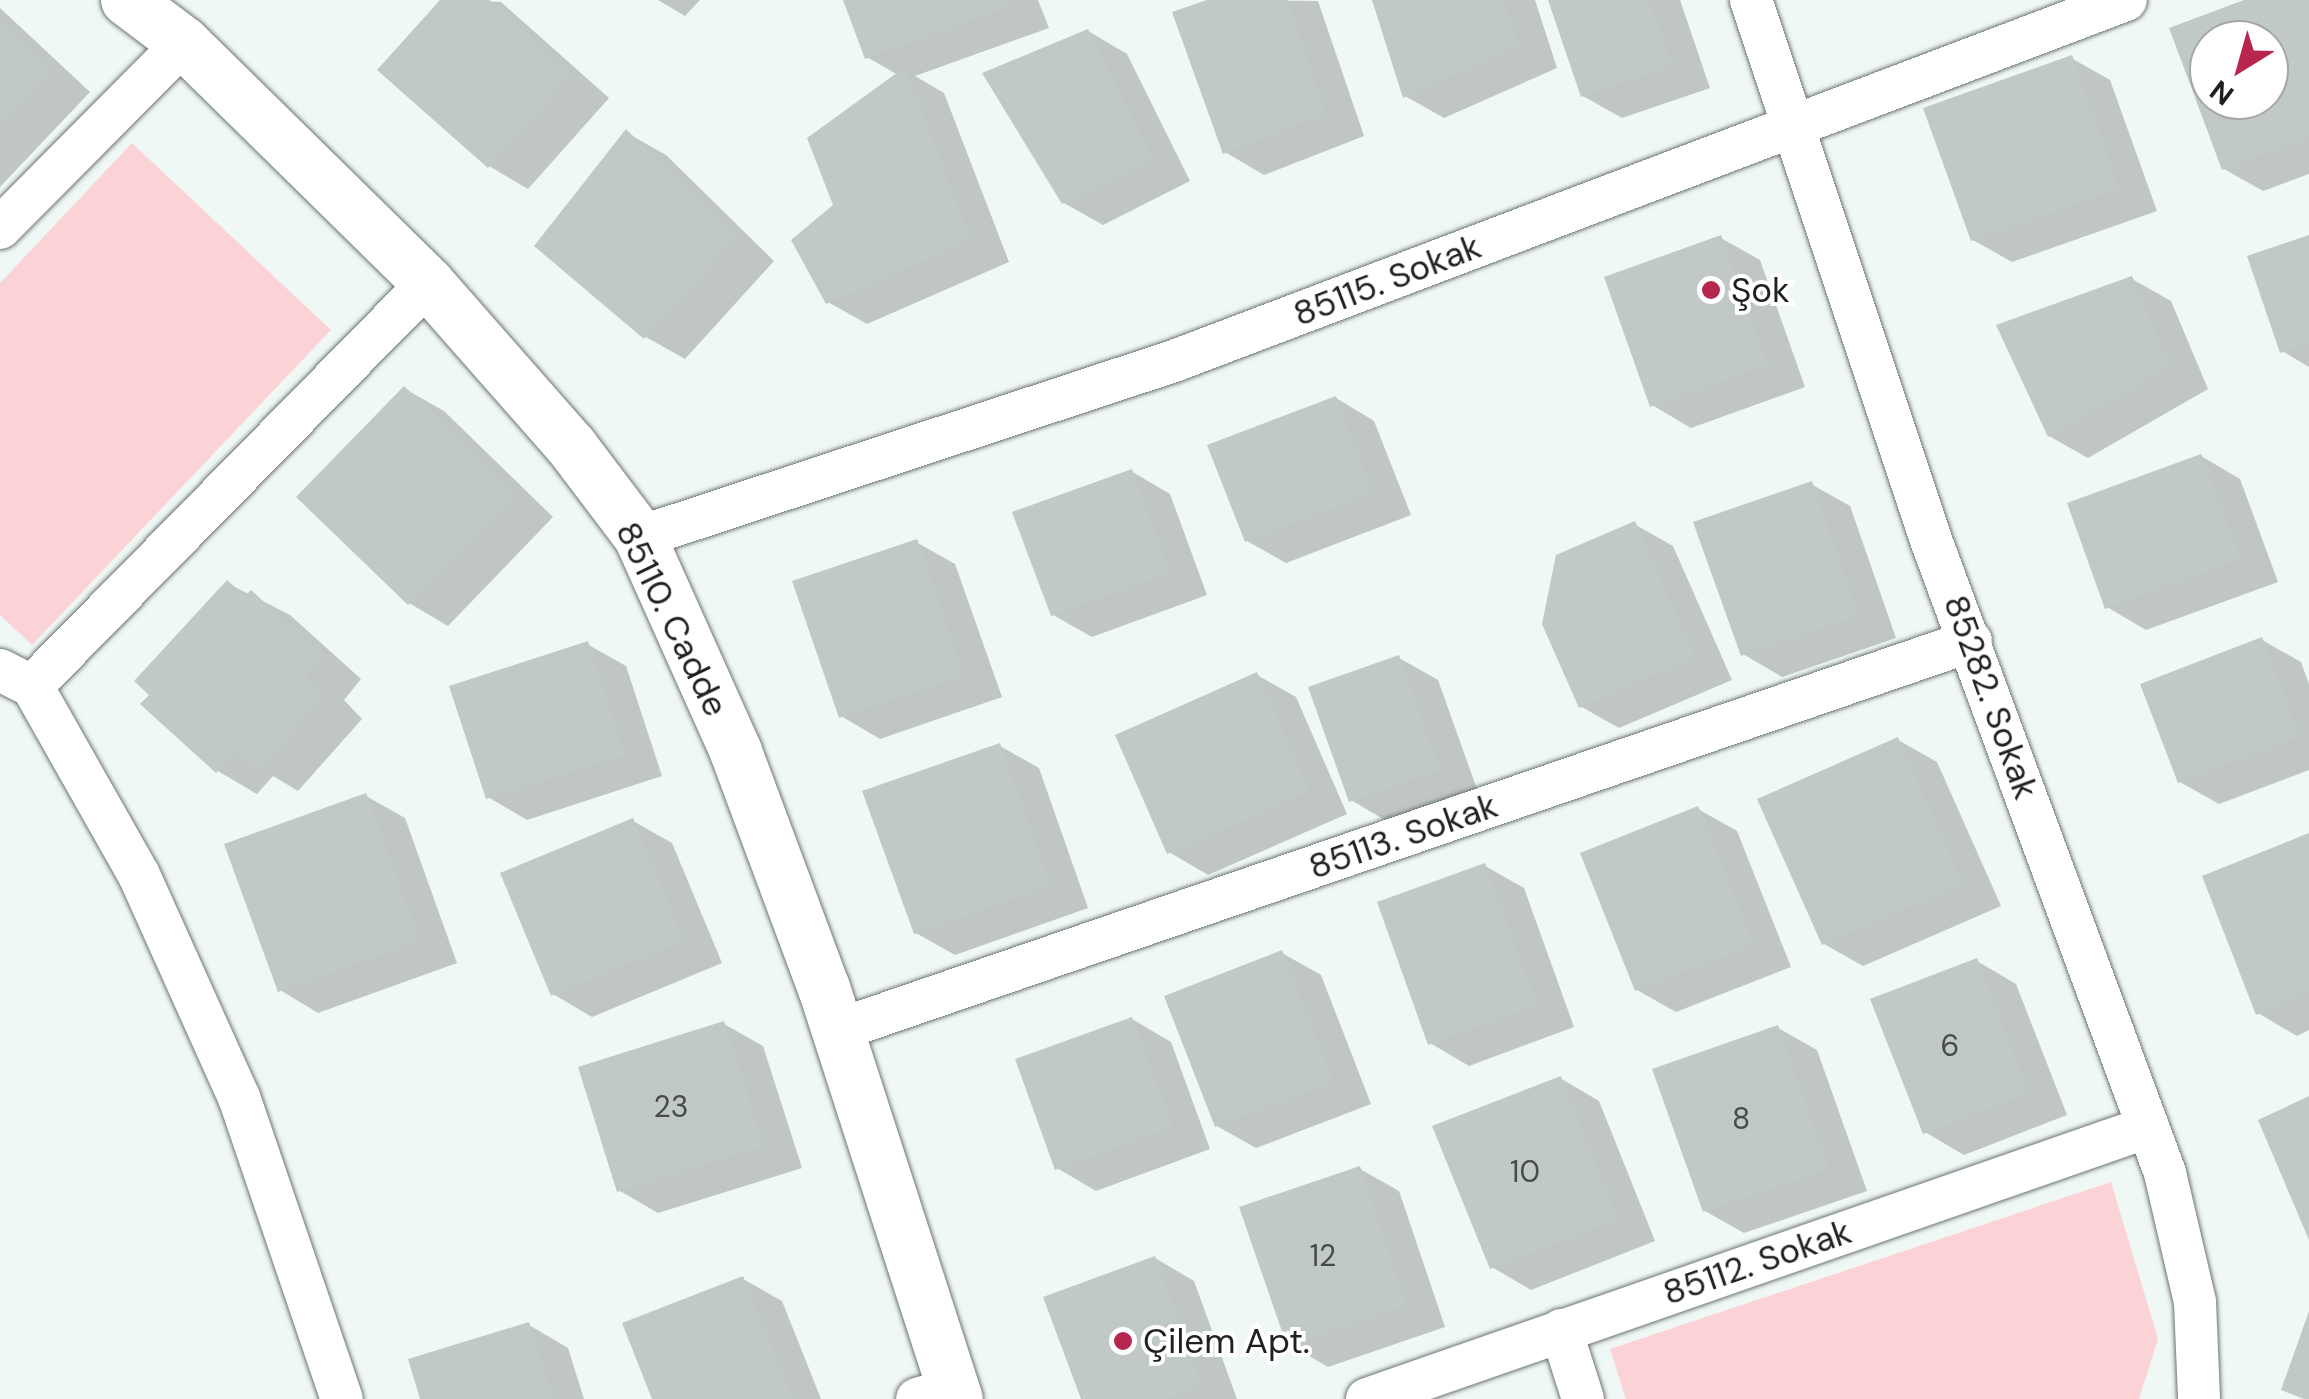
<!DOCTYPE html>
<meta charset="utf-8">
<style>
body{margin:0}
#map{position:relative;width:2309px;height:1399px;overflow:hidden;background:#eff8f5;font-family:"DM Sans",sans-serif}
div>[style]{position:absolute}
.green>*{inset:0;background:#fbd3d7}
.shadow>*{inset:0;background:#0003}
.building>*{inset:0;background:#c1c9c7}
.roads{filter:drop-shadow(0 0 2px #6d7572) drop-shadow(0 0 2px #6d7572)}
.minor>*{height:42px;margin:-21px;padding:0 21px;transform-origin:21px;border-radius:21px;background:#fff}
.tertiary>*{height:52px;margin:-26px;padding:0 26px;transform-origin:26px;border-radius:26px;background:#fff}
.dots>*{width:28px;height:28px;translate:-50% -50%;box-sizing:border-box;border:5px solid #fff;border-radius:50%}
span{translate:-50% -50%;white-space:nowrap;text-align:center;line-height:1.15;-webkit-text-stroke:8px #fff;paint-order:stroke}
.number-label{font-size:30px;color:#474b4a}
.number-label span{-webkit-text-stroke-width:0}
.street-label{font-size:35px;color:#1e2120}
.poi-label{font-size:35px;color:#1e2120}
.left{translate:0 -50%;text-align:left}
.north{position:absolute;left:2189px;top:20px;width:100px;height:100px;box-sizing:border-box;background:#fff;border:2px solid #a5a6a6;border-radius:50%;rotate:217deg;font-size:28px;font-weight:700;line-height:40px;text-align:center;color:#1e2120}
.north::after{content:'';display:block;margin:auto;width:35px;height:45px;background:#b7264f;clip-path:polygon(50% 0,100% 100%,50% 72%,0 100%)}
</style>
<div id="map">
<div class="green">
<div style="clip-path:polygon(132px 143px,331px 330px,32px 645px,0 615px,0 283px)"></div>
<div style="clip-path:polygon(2111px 1182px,2158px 1339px,2139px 1399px,1626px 1399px,1610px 1349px)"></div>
</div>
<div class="shadow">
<div style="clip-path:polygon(444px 0,501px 2px,609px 98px,528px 189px,489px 166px)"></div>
<div style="clip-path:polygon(658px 0,700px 0,685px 16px)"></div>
<div style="clip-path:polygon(846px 0,1038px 0,1049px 28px,915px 76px,944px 93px,1009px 262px,867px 324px,828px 302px,836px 205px,898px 75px,867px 57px)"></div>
<div style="clip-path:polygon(1215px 0,1318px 1px,1364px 136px,1264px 175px,1225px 152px)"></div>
<div style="clip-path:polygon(1375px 0,1535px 0,1557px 68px,1444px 118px,1405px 96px)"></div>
<div style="clip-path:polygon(1550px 0,1680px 0,1710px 88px,1622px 118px,1583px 96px)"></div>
<div style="clip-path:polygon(evenodd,2252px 0,2309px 0,2309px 174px,2263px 191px,2224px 169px,2172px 29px,2252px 0,2209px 40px,2269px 40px,2269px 100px,2209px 100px,2209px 40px)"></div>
<div style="clip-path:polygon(0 8px,90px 92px,0 187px)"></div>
<div style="clip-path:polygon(1088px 31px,1127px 54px,1190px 181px,1103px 225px,1064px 203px)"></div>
<div style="clip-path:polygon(2071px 58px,2110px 80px,2157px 211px,2012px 262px,1973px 240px)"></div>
<div style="clip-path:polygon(627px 133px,666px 155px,774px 261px,685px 359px,646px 337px)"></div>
<div style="clip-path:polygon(2309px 237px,2309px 367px,2282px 351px)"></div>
<div style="clip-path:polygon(1721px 238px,1760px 260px,1805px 387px,1691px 428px,1652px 405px)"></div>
<div style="clip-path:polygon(2132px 279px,2171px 301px,2208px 389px,2088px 458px,2049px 436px)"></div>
<div style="clip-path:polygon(405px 389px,444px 411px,553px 517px,448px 626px,409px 603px)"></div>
<div style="clip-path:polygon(1336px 398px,1374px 421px,1411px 515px,1286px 563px,1247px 541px)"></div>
<div style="clip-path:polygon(2201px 456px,2240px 479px,2278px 582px,2146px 630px,2107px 607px)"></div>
<div style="clip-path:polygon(1131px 471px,1170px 494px,1207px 595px,1092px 637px,1053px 615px)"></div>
<div style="clip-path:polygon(1811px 484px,1850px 506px,1896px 638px,1782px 677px,1743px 654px)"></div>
<div style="clip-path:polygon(1634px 524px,1673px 546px,1732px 680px,1619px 728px,1580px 706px)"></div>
<div style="clip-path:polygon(916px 542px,955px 564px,1002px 697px,880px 739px,841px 716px)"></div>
<div style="clip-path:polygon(227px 583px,290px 615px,361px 679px,344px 700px,362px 719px,298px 791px,273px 776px,257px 794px,218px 771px,144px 704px)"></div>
<div style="clip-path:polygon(2262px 640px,2301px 662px,2309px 684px,2309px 770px,2219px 804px,2180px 782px)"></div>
<div style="clip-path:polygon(587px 644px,626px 666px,662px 776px,527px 820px,488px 797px)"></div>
<div style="clip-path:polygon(1399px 658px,1438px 680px,1478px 792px,1390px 823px,1351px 800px)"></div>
<div style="clip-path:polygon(1257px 675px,1296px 697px,1347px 814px,1208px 875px,1169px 852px)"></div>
<div style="clip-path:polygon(1898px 740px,1937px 762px,2001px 906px,1863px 966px,1824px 944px)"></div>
<div style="clip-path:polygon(1000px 746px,1039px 768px,1088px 908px,955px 955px,916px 933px)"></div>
<div style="clip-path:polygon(366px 796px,405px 818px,457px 963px,318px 1013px,280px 990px)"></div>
<div style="clip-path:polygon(1698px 809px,1737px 831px,1791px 967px,1676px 1012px,1637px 990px)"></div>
<div style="clip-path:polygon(633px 821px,672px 843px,722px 963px,592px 1017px,553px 994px)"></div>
<div style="clip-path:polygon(2309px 835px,2309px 1030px,2297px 1036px,2258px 1013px)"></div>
<div style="clip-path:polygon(1485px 866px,1524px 888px,1574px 1027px,1469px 1066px,1430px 1043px)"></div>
<div style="clip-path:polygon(1282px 953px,1321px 975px,1371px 1104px,1256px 1148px,1217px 1126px)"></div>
<div style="clip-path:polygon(1977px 961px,2016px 984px,2067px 1115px,1964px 1155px,1925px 1132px)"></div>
<div style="clip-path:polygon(1132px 1019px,1171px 1042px,1210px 1149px,1096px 1191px,1057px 1168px)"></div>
<div style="clip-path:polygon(724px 1024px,763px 1046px,802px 1168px,658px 1213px,620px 1191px)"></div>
<div style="clip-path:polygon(1778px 1028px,1817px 1050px,1867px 1191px,1744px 1233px,1705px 1211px)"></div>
<div style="clip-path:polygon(1560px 1078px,1599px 1101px,1655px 1241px,1531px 1290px,1492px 1267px)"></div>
<div style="clip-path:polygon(1360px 1169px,1399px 1191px,1445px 1327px,1328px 1367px,1289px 1344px)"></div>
<div style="clip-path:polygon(1155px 1258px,1194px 1281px,1237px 1399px,1084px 1399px)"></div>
<div style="clip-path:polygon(743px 1279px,782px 1301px,821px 1399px,655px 1399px)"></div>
<div style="clip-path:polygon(529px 1325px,568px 1348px,584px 1399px,423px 1399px)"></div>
</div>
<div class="building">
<div style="clip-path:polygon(440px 0,489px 0,572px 74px,488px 168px,377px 70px)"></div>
<div style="clip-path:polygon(843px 0,1009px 0,1011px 6px,865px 59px)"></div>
<div style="clip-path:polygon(1207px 0,1287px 0,1326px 114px,1223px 154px,1172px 12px)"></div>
<div style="clip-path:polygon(1372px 0,1504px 0,1519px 46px,1403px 98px)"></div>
<div style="clip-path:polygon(1548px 0,1649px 0,1672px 66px,1581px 97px)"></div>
<div style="clip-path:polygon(evenodd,2244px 0,2309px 0,2309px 138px,2222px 170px,2169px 28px,2244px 0,2209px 40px,2269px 40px,2269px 100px,2209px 100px,2209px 40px)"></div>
<div style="clip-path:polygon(0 19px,52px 68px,0 124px)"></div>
<div style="clip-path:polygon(1088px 29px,1153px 159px,1062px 204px,982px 73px)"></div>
<div style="clip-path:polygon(2072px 55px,2119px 189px,1971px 241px,1923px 108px)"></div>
<div style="clip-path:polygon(905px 67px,971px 240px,826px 304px,791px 240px,833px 205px,807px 138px)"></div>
<div style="clip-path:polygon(626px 129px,737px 237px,644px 339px,534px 246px)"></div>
<div style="clip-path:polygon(1721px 235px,1768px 365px,1650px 407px,1604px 277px)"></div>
<div style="clip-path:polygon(2309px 235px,2309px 343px,2280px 353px,2247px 256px)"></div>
<div style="clip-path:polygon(2132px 276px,2170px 367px,2048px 437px,1996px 325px)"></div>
<div style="clip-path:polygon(404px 386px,516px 494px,408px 605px,296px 497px)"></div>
<div style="clip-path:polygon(1336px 396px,1373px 493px,1245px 542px,1207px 445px)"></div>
<div style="clip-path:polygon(2201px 454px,2241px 559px,2105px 609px,2067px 503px)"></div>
<div style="clip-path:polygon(1132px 469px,1170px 573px,1051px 616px,1012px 512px)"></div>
<div style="clip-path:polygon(1812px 481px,1858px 616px,1741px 656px,1693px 522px)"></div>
<div style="clip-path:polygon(1635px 521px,1695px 657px,1579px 708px,1542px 624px,1556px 555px)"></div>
<div style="clip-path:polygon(917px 539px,964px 676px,839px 718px,792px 581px)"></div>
<div style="clip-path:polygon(227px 580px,245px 596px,251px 590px,323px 656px,306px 676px,325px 696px,258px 770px,237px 752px,216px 773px,140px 704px,149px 695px,134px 681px)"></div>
<div style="clip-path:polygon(2262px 637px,2300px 737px,2178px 783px,2140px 684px)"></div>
<div style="clip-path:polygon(588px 641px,625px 755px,486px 799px,449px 686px)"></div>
<div style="clip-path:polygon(1399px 655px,1440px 770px,1349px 802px,1308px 687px)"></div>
<div style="clip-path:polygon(1257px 672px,1310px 792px,1167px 854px,1115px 735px)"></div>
<div style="clip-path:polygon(1898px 737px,1963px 884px,1822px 945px,1757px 799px)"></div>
<div style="clip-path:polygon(1000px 743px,1051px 886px,914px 934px,862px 791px)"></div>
<div style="clip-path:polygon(366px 793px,420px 941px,278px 992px,224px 844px)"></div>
<div style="clip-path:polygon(1698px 806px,1754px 945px,1635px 991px,1580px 853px)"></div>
<div style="clip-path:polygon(633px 818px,684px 941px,551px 996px,500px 873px)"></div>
<div style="clip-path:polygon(2309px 833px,2309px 990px,2256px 1015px,2202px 876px)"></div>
<div style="clip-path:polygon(1485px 863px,1537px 1005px,1428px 1045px,1377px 902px)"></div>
<div style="clip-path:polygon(1282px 950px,1334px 1082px,1215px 1127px,1164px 996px)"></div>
<div style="clip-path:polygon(1977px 958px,2029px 1093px,1923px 1134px,1870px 999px)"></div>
<div style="clip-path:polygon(1132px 1017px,1173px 1127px,1055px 1170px,1015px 1059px)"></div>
<div style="clip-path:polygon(724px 1021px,764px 1146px,617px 1192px,578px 1067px)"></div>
<div style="clip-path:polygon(1778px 1025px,1829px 1169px,1703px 1212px,1652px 1069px)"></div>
<div style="clip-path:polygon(1561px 1076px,1618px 1219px,1490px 1269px,1432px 1126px)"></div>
<div style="clip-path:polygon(2309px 1096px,2309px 1240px,2258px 1120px)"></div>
<div style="clip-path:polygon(1360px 1166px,1407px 1305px,1287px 1346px,1239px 1207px)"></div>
<div style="clip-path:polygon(1155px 1256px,1202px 1385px,1165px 1399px,1081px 1399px,1043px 1297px)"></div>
<div style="clip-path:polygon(743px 1276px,793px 1399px,652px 1399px,622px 1323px)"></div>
<div style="clip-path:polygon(2309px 1311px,2309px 1399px,2304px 1399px,2281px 1390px)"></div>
<div style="clip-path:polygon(529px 1322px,553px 1399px,420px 1399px,408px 1359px)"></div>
</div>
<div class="roads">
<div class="minor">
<div style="left:1751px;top:0;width:569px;rotate:71.57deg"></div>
<div style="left:1931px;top:540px;width:675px;rotate:69.71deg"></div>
<div style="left:2165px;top:1173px;width:132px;rotate:76.9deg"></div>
<div style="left:2195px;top:1302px;width:97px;rotate:87.6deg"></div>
<div style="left:0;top:228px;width:261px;rotate:-45.2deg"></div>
<div style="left:640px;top:537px;width:562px;rotate:-18.24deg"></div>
<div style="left:1174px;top:361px;width:1018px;rotate:-20.77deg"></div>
<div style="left:0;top:670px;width:36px;rotate:27deg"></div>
<div style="left:32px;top:686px;width:217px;rotate:60.5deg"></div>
<div style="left:139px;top:875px;width:243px;rotate:65.8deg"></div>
<div style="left:239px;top:1097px;width:319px;rotate:71.2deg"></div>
<div style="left:32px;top:686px;width:565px;rotate:-45.5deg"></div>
<div style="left:835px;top:1031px;width:1201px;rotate:-18.95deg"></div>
<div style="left:1561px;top:1330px;width:72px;rotate:72.3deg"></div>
<div style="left:917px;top:1399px;width:37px;rotate:-16deg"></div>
<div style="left:1367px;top:1399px;width:827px;rotate:-19.2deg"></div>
</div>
<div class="tertiary">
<div style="left:127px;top:0;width:71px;rotate:37deg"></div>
<div style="left:184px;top:43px;width:342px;rotate:44.5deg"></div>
<div style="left:428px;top:283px;width:218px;rotate:48.7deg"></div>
<div style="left:572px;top:447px;width:113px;rotate:52.9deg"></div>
<div style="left:640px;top:537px;width:235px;rotate:65.9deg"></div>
<div style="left:736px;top:752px;width:252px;rotate:69.6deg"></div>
<div style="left:824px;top:988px;width:432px;rotate:72.1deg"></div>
</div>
</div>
<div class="dots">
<div style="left:1711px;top:290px;background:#b7264f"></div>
<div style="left:1123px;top:1341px;background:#b7264f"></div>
</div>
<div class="number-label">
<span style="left:1950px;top:1046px">6</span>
<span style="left:671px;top:1107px">23</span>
<span style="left:1741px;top:1119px">8</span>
<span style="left:1525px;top:1172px">10</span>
<span style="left:1323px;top:1256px">12</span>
</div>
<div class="street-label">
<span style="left:1387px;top:280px;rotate:-21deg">85115. Sokak</span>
<span style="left:672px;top:619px;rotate:64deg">85110. Cadde</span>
<span style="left:1991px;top:697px;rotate:70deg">85282. Sokak</span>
<span style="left:1403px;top:836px;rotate:-19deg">85113. Sokak</span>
<span style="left:1757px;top:1262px;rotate:-19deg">85112. Sokak</span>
</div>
<div class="poi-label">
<span class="left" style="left:1731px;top:290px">Şok</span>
<span class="left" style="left:1143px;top:1341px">Çilem Apt.</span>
</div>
<div class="north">N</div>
</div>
